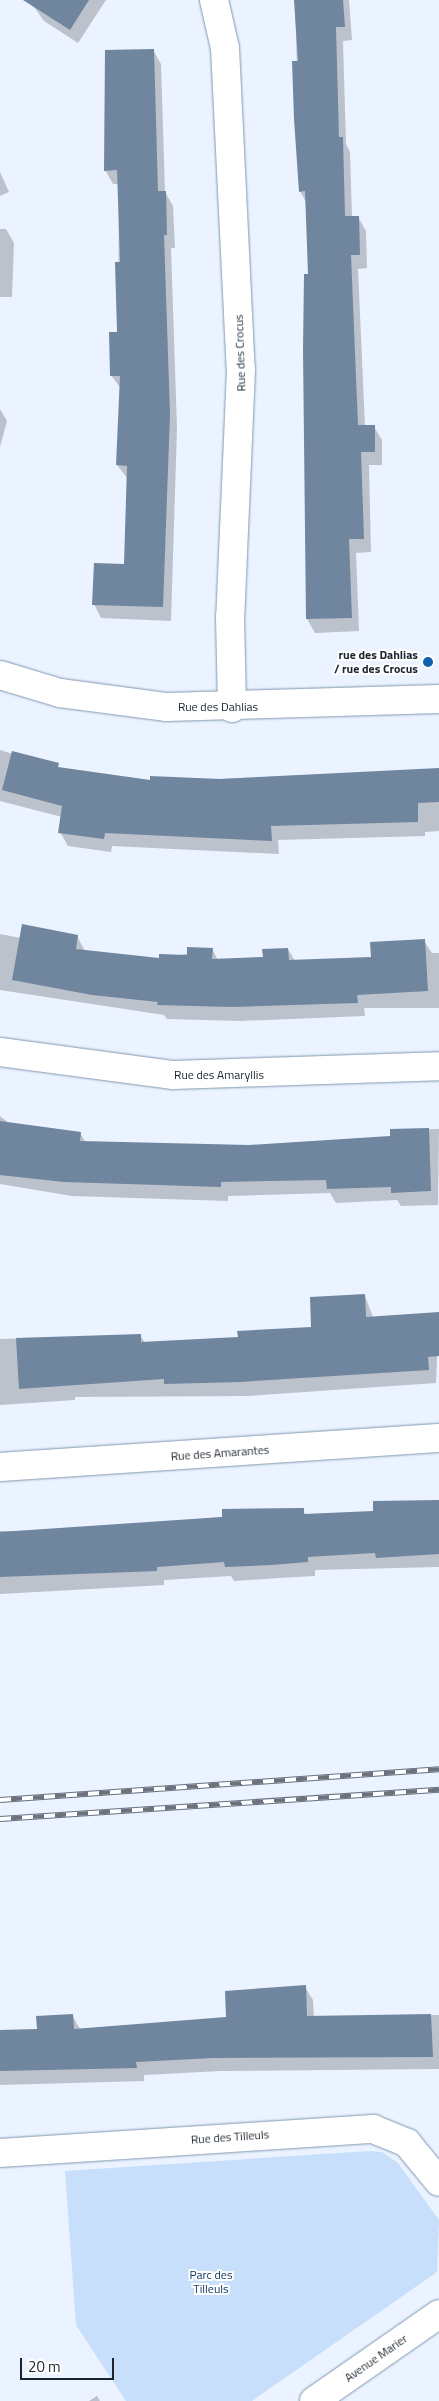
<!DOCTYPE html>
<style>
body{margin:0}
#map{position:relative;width:439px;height:2401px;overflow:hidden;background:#eaf3ff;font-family:"Titillium Web",sans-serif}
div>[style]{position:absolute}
.green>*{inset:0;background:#c7dffa}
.shadow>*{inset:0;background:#0003}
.building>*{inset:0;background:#70859e}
.roads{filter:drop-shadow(0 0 1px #8197b0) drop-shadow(0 0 1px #8197b0)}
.street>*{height:28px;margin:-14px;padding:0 14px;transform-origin:14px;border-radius:14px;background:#fff}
.secondary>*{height:28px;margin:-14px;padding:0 14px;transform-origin:14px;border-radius:14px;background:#fff}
.rail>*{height:5.5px;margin-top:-2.75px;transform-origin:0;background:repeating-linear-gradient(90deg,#fff 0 11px,#69727d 0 22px);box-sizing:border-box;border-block:1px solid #69727d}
.dots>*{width:14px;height:14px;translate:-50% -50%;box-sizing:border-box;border:2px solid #fff;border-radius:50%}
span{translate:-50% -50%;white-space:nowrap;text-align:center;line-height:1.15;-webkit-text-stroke:4px #fff;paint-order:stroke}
.street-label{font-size:12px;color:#1b242e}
.poi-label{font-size:12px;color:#1b242e;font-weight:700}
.right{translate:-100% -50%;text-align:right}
.park-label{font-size:12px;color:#0f3a66}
.scale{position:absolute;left:20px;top:2358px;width:94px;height:22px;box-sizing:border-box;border:2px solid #1b242e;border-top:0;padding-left:6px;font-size:15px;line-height:18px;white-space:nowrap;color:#1b242e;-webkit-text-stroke:4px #fff;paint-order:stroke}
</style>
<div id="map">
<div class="green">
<div style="clip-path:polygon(369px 2151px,382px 2152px,398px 2163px,439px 2220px,437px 2272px,252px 2401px,126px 2401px,76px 2325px,65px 2171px)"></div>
</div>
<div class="shadow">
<div style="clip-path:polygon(29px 0,106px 0,78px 43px,44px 21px)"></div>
<div style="clip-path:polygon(295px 0,349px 0,352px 40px,343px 41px,346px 144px,350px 152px,352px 217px,358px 217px,366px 231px,367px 268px,358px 269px,365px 427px,374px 427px,382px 440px,382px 465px,369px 465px,371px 552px,356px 553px,359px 631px,315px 633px,307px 619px,305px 275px,310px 275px,307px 204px,300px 191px)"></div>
<div style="clip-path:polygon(153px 50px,161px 64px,165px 192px,173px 206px,175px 248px,171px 248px,177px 428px,171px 621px,101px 618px,94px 604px,125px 566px,128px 479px,117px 465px,121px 389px,111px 375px,118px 333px,119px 184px,113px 184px,105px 170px)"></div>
<div style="clip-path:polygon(0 172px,9px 192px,0 196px)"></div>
<div style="clip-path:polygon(0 229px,6px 229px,14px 243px,12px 297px,0 297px)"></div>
<div style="clip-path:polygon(0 409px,7px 421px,0 447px)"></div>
<div style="clip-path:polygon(0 750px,60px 769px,152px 782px,439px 769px,439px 831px,425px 832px,425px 836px,278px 840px,279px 854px,112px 846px,111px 852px,68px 846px,60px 832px,62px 817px,0 801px)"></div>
<div style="clip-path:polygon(0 934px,21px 938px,77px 936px,85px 951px,160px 959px,212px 949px,218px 960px,264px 958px,288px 949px,295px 961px,373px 958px,424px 941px,432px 953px,439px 953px,439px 1008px,364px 1008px,365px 1016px,240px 1021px,167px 1019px,164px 1015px,0 990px)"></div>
<div style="clip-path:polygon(0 1116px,10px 1124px,80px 1133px,86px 1143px,249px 1146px,391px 1137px,391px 1130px,439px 1129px,438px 1205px,401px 1206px,397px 1200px,336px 1203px,330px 1193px,228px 1196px,228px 1201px,72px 1196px,0 1184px)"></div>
<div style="clip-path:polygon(365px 1296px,373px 1317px,439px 1313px,436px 1383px,248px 1396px,75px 1397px,75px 1400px,0 1405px,0 1339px,140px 1335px,145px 1343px,239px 1338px,312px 1329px)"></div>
<div style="clip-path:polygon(439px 1500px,439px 1567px,315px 1570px,315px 1576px,279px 1578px,234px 1581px,231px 1576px,164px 1580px,164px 1585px,0 1594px,0 1531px,59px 1531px,303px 1510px,306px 1516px,374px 1512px)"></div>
<div style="clip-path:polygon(305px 1987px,313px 2000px,314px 2017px,439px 2015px,439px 2069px,221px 2071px,144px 2075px,144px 2081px,0 2085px,0 2031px,38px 2030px,72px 2015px,80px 2029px,227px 2018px)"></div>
<div style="clip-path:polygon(97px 2396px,100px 2401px,89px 2401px)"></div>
</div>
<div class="building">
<div style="clip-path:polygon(23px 0,89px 0,70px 30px)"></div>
<div style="clip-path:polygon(294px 0,343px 0,345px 27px,336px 27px,339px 137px,343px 137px,345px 216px,359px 216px,360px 255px,351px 255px,358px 425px,375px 425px,375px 452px,361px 452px,364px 539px,349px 539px,352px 618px,306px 619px,303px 350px,304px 274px,308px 274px,305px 191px,299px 192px,294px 119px,292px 61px,298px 61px)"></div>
<div style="clip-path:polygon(154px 49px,158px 191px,166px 191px,167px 235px,164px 235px,170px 414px,163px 607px,92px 605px,94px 563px,124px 564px,127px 466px,116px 465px,120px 376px,110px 376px,109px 332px,117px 332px,115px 262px,120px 262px,117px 170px,104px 171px,105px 50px)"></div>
<div style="clip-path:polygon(12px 751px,59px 763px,58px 767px,150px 780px,150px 776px,220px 779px,439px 768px,439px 802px,418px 803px,418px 822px,271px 826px,272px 841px,105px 833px,104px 839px,58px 833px,62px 806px,2px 790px)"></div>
<div style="clip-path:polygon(22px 924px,78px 935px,76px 949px,159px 958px,159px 954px,187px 955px,187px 947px,213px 948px,212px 959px,263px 957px,262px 949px,288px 948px,289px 960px,371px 957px,370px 942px,425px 939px,428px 991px,357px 995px,358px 1003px,232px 1007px,157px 1005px,158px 1002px,92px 995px,12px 980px)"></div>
<div style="clip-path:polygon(0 1121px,81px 1132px,80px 1141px,249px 1145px,390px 1136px,390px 1129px,429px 1128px,431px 1191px,391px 1193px,391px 1187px,327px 1189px,326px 1180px,221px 1182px,221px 1187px,64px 1182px,0 1175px)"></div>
<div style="clip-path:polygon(365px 1294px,366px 1317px,439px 1312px,439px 1356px,428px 1357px,429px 1370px,240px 1382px,164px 1384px,164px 1379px,19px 1389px,16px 1338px,141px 1334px,141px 1342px,238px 1337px,237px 1331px,311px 1327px,310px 1297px)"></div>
<div style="clip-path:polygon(439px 1500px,439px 1554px,376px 1558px,375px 1553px,308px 1557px,308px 1562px,271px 1565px,225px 1567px,224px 1562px,157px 1567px,157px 1571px,0 1577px,0 1532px,222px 1517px,222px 1509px,304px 1508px,304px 1514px,373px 1511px,373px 1501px)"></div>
<div style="clip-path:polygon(306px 1985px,307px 2016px,431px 2014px,433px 2057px,213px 2058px,136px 2062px,137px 2068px,0 2071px,0 2030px,37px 2029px,36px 2016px,73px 2014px,74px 2029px,226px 2017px,225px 1991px)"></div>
</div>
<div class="roads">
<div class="street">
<div style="left:214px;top:0;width:49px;rotate:77.1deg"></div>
<div style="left:225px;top:48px;width:322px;rotate:87.2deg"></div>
<div style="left:241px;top:370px;width:247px;rotate:92.5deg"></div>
<div style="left:230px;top:617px;width:91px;rotate:88.7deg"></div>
<div style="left:0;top:675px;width:63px;rotate:16.7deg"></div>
<div style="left:60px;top:693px;width:108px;rotate:7.5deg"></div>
<div style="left:167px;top:707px;width:272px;rotate:-1.7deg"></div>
<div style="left:0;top:1052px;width:175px;rotate:7.6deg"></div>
<div style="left:173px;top:1075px;width:266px;rotate:-1.9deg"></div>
<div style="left:0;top:1467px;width:440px;rotate:-3.8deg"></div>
<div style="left:0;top:2153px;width:374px;rotate:-3.7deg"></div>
<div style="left:373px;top:2129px;width:37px;rotate:22deg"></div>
<div style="left:407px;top:2143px;width:50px;rotate:50.6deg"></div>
</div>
<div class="secondary">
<div style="left:314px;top:2401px;width:152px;rotate:-34.8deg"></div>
</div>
</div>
<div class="rail">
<div style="left:0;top:1800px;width:440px;rotate:-4deg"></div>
<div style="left:0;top:1819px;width:440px;rotate:-3.8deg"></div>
</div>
<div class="dots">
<div style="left:428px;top:662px;background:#0d62b0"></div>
</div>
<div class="street-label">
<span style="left:240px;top:353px;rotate:-92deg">Rue des Crocus</span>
<span style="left:218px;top:707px">Rue des Dahlias</span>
<span style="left:219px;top:1075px">Rue des Amaryllis</span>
<span style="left:220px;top:1453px;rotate:-4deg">Rue des Amarantes</span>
<span style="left:230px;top:2137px;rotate:-4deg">Rue des Tilleuls</span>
<span style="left:376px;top:2358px;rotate:-35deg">Avenue Marier</span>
</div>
<div class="poi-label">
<span class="right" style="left:418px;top:662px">rue des Dahlias<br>/ rue des Crocus</span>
</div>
<div class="park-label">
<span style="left:211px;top:2282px">Parc des<br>Tilleuls</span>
</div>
<div class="scale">20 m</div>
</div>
